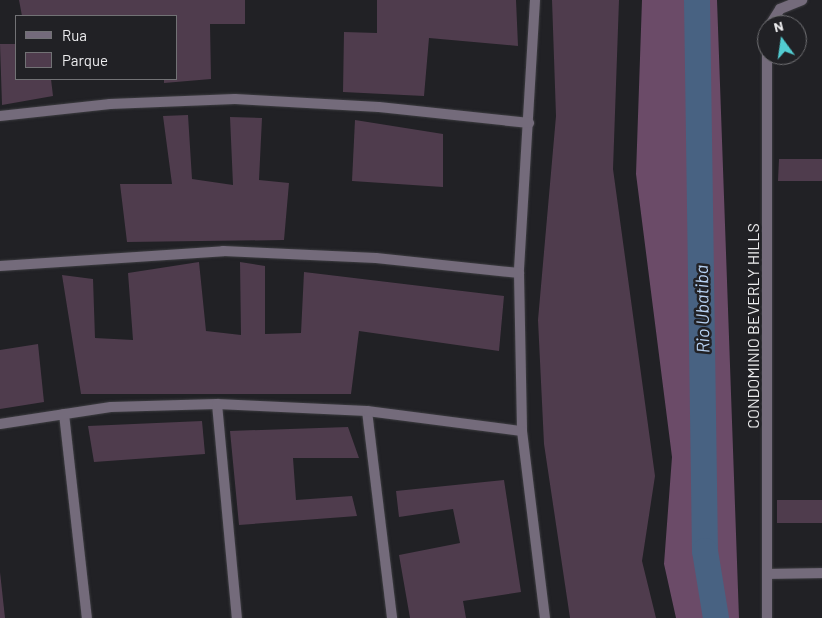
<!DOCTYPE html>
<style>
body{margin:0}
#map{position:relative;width:822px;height:618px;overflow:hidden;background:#212125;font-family:Barlow,sans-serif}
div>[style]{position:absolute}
.green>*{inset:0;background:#4f3c4d}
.forest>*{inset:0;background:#6b4b68}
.river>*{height:26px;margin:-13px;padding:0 13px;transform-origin:13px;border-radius:13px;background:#486282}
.roads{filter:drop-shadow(0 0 1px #3d3d41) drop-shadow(0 0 1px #3d3d41)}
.minor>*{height:10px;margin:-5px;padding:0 5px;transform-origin:5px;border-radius:5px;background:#746b7b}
span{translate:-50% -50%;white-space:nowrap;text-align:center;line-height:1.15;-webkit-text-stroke:5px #212125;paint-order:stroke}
.street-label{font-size:16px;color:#ececee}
.water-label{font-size:18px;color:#b9d3f4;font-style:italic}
.legend{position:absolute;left:15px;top:15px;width:162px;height:65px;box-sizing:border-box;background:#212125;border:1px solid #727275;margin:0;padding:6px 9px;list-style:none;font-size:15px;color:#ececee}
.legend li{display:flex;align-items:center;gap:10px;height:25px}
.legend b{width:25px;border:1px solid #727275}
.north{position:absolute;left:757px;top:15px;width:50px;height:50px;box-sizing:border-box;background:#212125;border:1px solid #727275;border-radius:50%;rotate:346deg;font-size:14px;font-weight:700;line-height:20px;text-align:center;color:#ececee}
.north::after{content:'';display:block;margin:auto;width:18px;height:22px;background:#52ccd1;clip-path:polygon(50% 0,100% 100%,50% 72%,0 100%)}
</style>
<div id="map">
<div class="green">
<div style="clip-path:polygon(19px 0,245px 0,245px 24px,210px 24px,211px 79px,164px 83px,164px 79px,176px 79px,176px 16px,22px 16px)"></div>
<div style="clip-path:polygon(377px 0,516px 0,518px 46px,429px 38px,424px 96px,343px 92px,344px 32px,377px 33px)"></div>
<div style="clip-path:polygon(552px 0,619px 0,613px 169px,655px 476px,642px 561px,656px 618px,570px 618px,544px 444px,538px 320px,556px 116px)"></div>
<div style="clip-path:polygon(0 44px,16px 44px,16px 79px,51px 79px,53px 96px,2px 105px)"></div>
<div style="clip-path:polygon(188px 115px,192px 179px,233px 185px,230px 117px,262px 118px,259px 180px,289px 183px,284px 240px,127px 242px,120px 184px,172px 184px,163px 116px)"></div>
<div style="clip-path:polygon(355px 120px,443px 134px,443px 187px,352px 181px)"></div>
<div style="clip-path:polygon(779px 159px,822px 159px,822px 181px,778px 181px)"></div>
<div style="clip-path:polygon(199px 262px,206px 331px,241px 335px,240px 262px,265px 266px,265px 334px,301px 333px,304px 272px,504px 296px,499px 351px,359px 331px,351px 394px,81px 394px,62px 275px,93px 279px,95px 338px,133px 340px,128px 273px)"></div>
<div style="clip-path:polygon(38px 344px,44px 402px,0 409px,0 350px)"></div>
<div style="clip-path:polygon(202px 421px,205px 454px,94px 462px,88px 426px)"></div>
<div style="clip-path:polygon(348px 427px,359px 458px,293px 458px,296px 500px,352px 496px,357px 516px,239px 525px,230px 431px)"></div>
<div style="clip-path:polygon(504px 480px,521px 592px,463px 601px,466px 618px,410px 618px,399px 555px,460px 543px,453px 509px,399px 517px,396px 491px)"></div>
<div style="clip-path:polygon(777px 500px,822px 500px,822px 523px,777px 523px)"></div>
<div style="clip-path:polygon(0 572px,5px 618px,0 618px)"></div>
</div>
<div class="forest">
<div style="clip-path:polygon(642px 0,717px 0,739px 618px,676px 618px,664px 564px,672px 457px,636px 174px)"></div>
</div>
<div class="river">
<div style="left:697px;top:0;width:551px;rotate:89.17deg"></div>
<div style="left:705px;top:551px;width:68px;rotate:80.7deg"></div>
</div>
<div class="roads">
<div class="minor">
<div style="left:535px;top:0;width:273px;rotate:93.4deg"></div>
<div style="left:519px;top:273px;width:158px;rotate:88.9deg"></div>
<div style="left:522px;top:431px;width:188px;rotate:83deg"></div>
<div style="left:770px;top:25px;width:19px;rotate:-58deg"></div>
<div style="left:780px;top:9px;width:24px;rotate:-22deg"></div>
<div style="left:0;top:116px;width:111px;rotate:-6.2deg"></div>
<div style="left:110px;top:104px;width:125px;rotate:-2.3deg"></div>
<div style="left:235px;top:99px;width:144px;rotate:3.2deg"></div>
<div style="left:379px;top:107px;width:151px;rotate:6.1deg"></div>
<div style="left:0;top:266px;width:224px;rotate:-3.8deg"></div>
<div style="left:223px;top:251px;width:153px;rotate:2.6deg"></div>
<div style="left:376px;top:258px;width:144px;rotate:6deg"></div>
<div style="left:217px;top:404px;width:215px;rotate:84.7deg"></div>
<div style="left:367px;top:411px;width:209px;rotate:83.1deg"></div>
<div style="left:64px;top:414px;width:205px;rotate:83.6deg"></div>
<div style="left:0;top:424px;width:112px;rotate:-8.7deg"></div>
<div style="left:111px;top:407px;width:106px;rotate:-1.6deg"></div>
<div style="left:217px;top:404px;width:150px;rotate:2.7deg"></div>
<div style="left:367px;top:411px;width:156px;rotate:7.4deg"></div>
<div style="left:769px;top:574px;width:53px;rotate:-1.1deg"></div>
<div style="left:767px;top:618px;width:585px;rotate:-90deg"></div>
</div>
</div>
<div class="street-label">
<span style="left:753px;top:326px;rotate:-90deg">CONDOMINIO BEVERLY HILLS</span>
</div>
<div class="water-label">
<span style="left:702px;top:309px;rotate:-91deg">Rio Ubatiba</span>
</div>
<ul class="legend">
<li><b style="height:6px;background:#746b7b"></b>Rua</li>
<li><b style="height:14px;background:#4f3c4d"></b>Parque</li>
</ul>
<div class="north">N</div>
</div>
